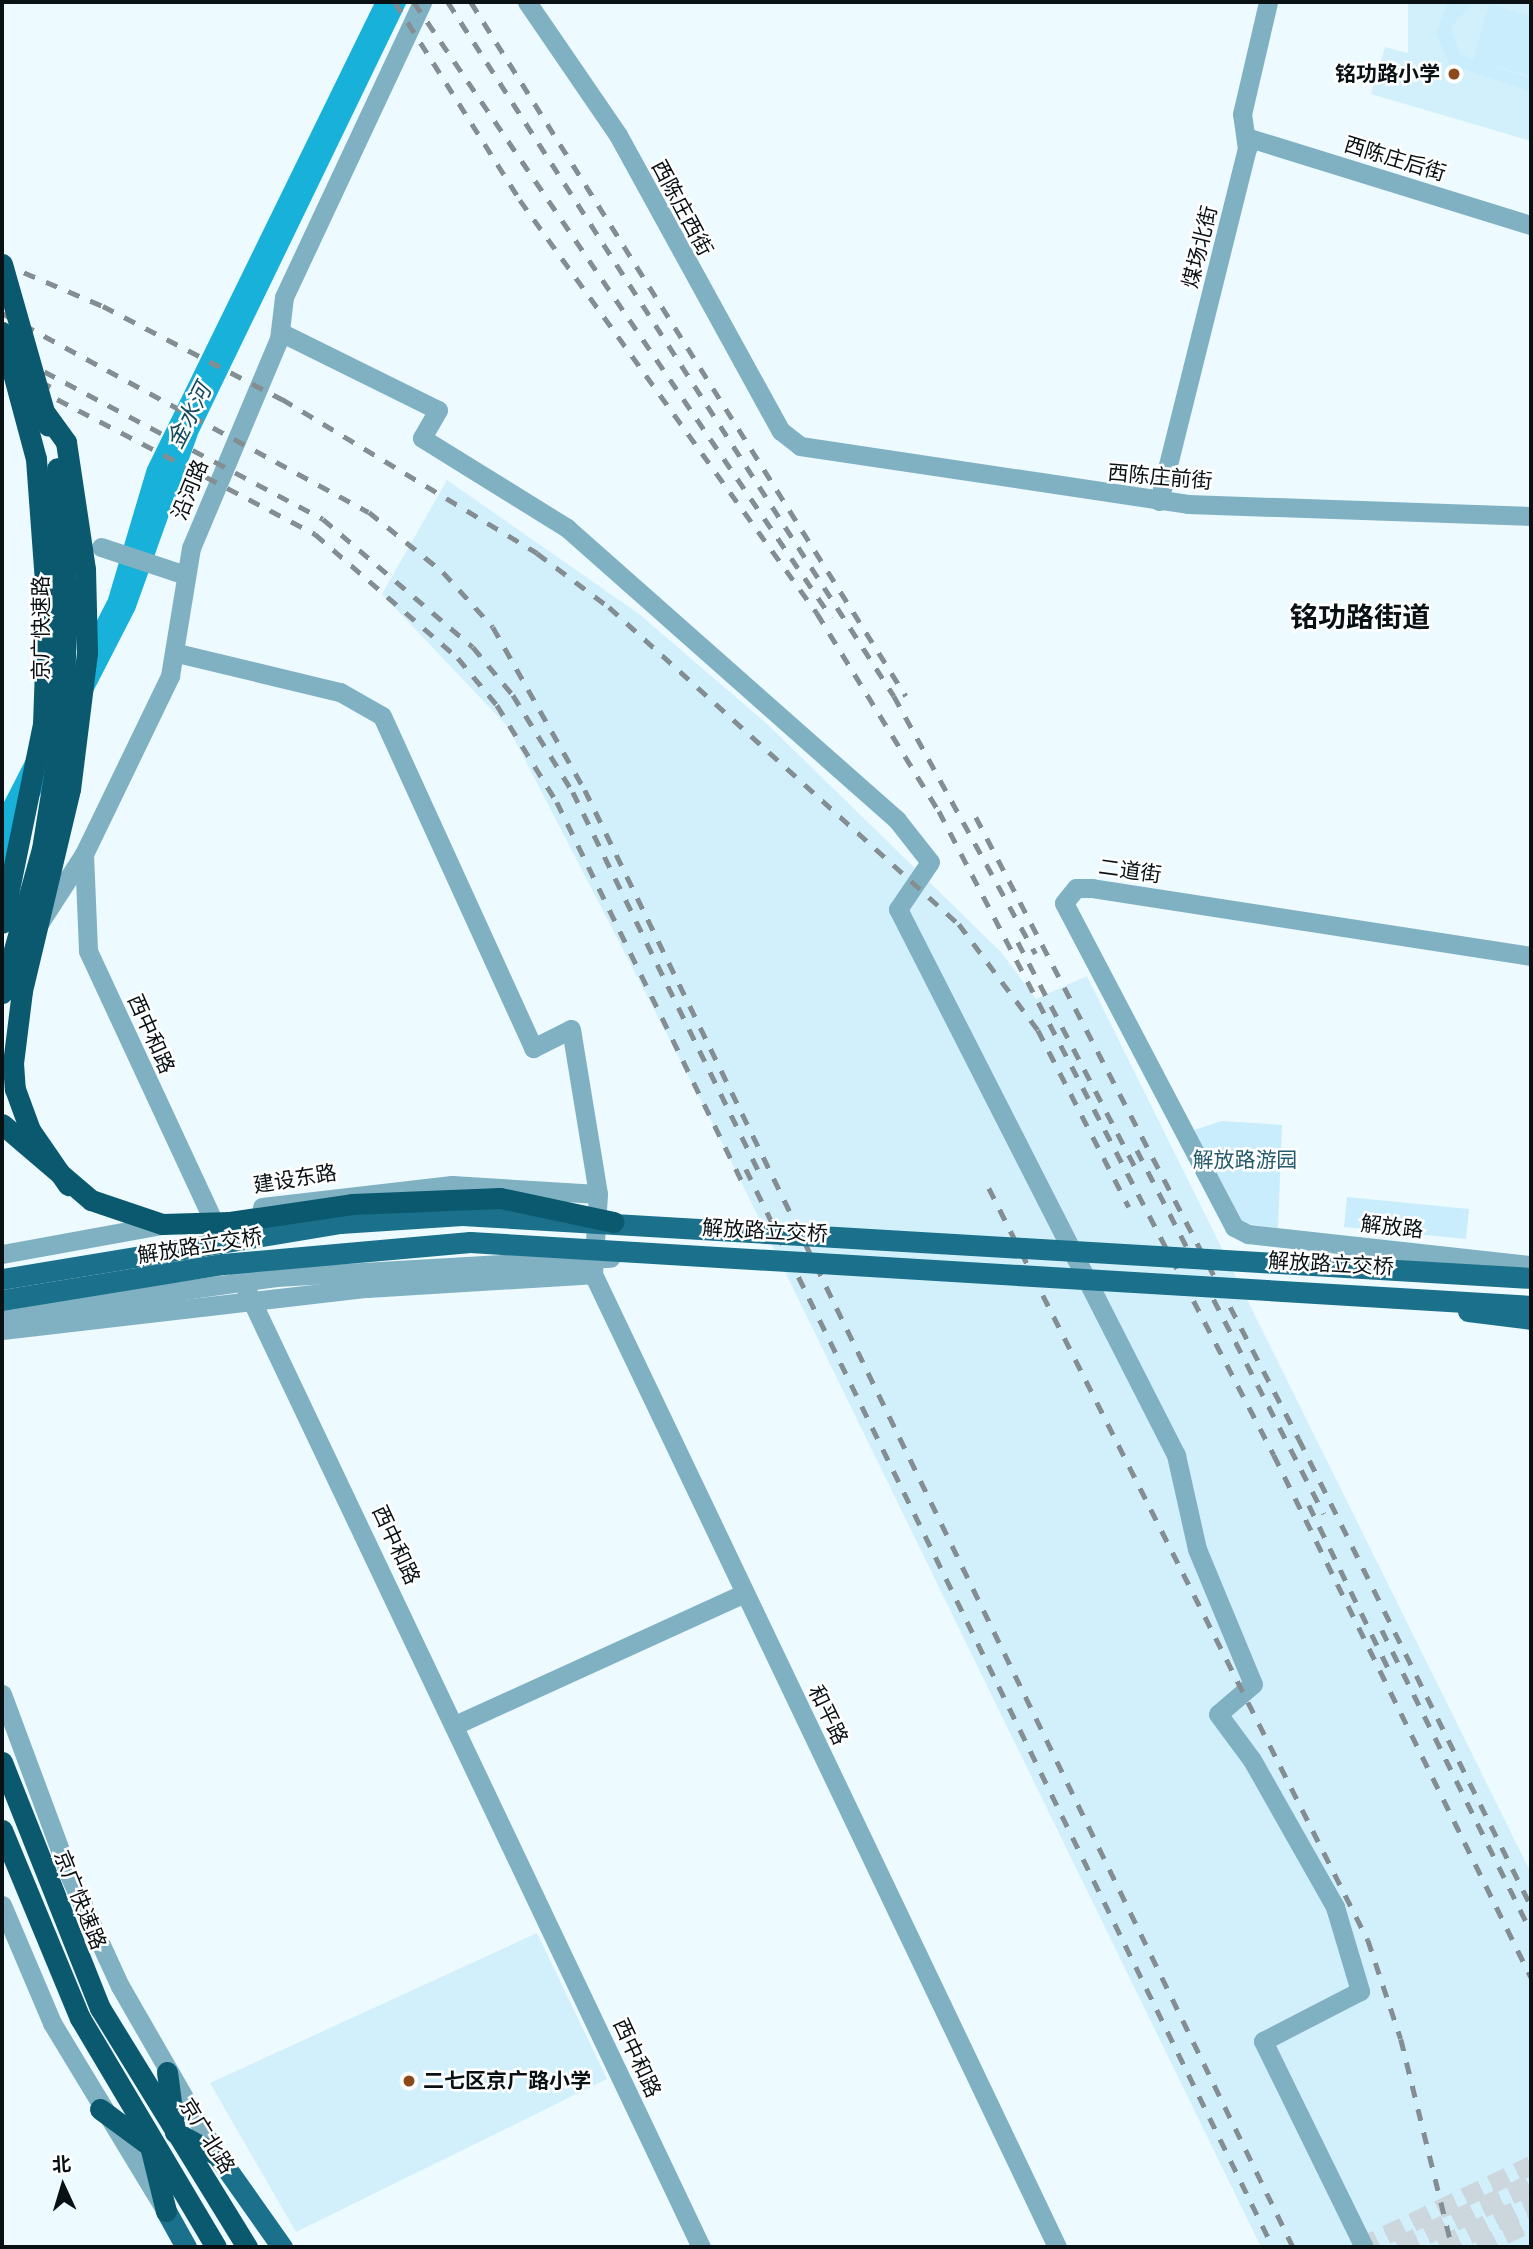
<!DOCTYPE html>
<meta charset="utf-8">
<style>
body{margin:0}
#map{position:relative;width:1533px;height:2249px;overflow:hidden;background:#edfaff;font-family:Rubik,"Noto Sans SC",sans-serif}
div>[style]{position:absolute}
.built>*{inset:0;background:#d2f0fc}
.green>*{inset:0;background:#c9edfc}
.water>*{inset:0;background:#18b1da}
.minor-tunnel>*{height:19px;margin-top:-9.5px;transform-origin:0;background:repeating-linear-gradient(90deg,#cbd7dc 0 19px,transparent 0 29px)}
.major-tunnel>*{height:21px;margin-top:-10.5px;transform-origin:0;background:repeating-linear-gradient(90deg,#cbd7dc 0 21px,transparent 0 31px)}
.minor>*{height:19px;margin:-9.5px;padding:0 9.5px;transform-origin:9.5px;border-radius:9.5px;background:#80b1c3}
.major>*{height:21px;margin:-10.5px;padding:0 10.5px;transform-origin:10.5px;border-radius:10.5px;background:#1b718b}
.highway>*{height:21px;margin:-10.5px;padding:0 10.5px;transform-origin:10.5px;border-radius:10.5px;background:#0b596f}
.rail>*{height:4.5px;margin-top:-2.25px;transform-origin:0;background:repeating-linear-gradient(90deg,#848e92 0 12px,transparent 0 24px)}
.minor-bridge>*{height:19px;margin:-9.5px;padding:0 9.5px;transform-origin:9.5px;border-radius:9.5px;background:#80b1c3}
.major-bridge>*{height:21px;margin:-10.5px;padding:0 10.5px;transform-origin:10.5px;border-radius:10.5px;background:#1b718b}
.highway-bridge>*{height:21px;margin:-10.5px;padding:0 10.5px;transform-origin:10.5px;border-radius:10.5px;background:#0b596f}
.dots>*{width:19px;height:19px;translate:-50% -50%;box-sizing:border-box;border:4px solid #fff;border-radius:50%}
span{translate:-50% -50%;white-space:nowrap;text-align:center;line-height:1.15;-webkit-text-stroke:5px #fff;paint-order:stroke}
.poi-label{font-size:21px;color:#0a1114;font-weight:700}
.right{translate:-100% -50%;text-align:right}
.left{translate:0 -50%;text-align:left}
.street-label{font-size:21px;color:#0a1114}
.park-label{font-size:21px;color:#255b6d}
.water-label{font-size:23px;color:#134b5d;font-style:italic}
.district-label{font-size:28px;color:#0a1114;font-weight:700}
.frame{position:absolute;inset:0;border:4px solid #0a1114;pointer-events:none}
.north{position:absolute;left:28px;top:2151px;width:70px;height:70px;-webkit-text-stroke:5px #fff;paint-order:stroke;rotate:356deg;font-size:19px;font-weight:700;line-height:28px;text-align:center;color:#0a1114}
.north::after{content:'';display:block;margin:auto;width:24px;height:32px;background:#0a1114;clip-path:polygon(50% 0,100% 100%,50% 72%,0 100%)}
</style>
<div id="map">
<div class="built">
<div style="clip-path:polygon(1408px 2px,1531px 2px,1531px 141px,1371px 94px,1385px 47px,1408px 53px)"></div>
<div style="clip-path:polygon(447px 480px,639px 614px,766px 723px,1001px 952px,1036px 999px,1087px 976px,1531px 1873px,1531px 2247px,1261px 2247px,706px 1110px,508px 727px,382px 594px)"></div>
<div style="clip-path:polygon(537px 1933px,607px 2079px,296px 2232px,210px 2083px)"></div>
</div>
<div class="green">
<div style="clip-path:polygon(1448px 2px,1474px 2px,1451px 27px,1460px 55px,1531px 79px,1531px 92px,1450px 65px,1436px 33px)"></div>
<div style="clip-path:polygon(1489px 4px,1531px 16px,1531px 76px,1473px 60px)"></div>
<div style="clip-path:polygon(1222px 1121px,1282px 1125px,1278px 1228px,1241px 1223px,1191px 1131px)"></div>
<div style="clip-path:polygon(1347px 1197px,1469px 1209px,1466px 1239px,1344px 1227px)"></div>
</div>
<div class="water">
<div style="clip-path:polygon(375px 2px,407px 2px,198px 434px,135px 610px,2px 869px,2px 806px,108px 599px,147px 468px)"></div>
</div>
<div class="minor-tunnel">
<div style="left:1360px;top:2247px;width:190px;rotate:-25.6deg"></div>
<div style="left:1478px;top:2247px;width:59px;rotate:-25.3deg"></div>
</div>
<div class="major-tunnel">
<div style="left:1398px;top:2247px;width:147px;rotate:-25.3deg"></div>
<div style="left:1440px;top:2247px;width:101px;rotate:-25.3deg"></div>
</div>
<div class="minor">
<div style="left:527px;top:2px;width:161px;rotate:55.6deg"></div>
<div style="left:618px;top:135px;width:338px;rotate:61.2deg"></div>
<div style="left:781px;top:431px;width:24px;rotate:38deg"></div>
<div style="left:800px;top:446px;width:392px;rotate:8.5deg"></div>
<div style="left:1188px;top:504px;width:343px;rotate:2deg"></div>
<div style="left:1246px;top:137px;width:298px;rotate:17.2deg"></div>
<div style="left:280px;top:332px;width:176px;rotate:26.3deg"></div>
<div style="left:438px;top:410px;width:32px;rotate:120deg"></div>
<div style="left:422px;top:438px;width:171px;rotate:31.8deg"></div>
<div style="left:567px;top:528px;width:441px;rotate:41.5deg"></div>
<div style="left:897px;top:820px;width:53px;rotate:51.8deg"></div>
<div style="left:930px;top:862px;width:57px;rotate:124.2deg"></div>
<div style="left:898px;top:909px;width:613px;rotate:63.02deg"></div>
<div style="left:1176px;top:1455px;width:96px;rotate:77.4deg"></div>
<div style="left:1197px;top:1549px;width:146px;rotate:67.5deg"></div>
<div style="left:1253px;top:1684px;width:46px;rotate:139.4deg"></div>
<div style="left:1218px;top:1714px;width:57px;rotate:53.5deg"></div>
<div style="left:1252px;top:1760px;width:169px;rotate:60.5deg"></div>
<div style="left:1335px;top:1907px;width:88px;rotate:73.4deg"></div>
<div style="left:1360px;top:1991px;width:109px;rotate:152.7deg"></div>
<div style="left:1263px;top:2041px;width:229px;rotate:63.9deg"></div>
<div style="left:1159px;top:501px;width:363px;rotate:-76deg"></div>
<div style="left:1247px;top:149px;width:35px;rotate:-98deg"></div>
<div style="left:1242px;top:114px;width:115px;rotate:-76.9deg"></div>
<div style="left:101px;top:547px;width:89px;rotate:18.4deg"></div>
<div style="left:177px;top:653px;width:168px;rotate:13.5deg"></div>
<div style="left:340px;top:692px;width:48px;rotate:29.7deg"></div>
<div style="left:382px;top:716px;width:365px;rotate:65.5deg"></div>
<div style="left:533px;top:1048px;width:42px;rotate:-26.6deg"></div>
<div style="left:571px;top:1029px;width:167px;rotate:80.7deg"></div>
<div style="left:598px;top:1194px;width:80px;rotate:93.6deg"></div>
<div style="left:593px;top:1274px;width:1078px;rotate:64.5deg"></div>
<div style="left:84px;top:854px;width:97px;rotate:87.6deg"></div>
<div style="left:88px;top:951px;width:311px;rotate:65.1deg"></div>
<div style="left:40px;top:922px;width:81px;rotate:-57.1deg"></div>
<div style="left:84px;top:854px;width:198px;rotate:-64.2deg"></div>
<div style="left:170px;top:676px;width:130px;rotate:-80.7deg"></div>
<div style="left:191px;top:548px;width:227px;rotate:-67.2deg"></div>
<div style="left:279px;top:339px;width:42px;rotate:-83.2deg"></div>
<div style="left:284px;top:297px;width:326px;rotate:-64.9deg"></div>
<div style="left:1531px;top:956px;width:444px;rotate:-171.2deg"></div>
<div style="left:1092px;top:888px;width:16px;rotate:180deg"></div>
<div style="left:1076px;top:888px;width:19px;rotate:129deg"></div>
<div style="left:1064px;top:903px;width:366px;rotate:62.3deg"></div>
<div style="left:1234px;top:1227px;width:16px;rotate:27deg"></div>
<div style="left:1248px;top:1234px;width:285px;rotate:6.3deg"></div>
<div style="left:262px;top:1207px;width:191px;rotate:-6.6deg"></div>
<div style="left:452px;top:1185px;width:146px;rotate:3.5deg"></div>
<div style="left:2px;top:1254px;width:168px;rotate:-10.3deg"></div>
<div style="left:237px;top:1270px;width:1082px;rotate:64.6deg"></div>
<div style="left:2px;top:1330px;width:367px;rotate:-6.6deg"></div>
<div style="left:367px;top:1288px;width:226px;rotate:-3.5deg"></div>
<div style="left:2px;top:1694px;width:195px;rotate:69.6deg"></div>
<div style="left:70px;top:1877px;width:120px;rotate:65.4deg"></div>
<div style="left:120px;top:1986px;width:195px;rotate:60.1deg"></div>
<div style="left:455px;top:1725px;width:318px;rotate:-24.5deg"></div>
<div style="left:2px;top:1905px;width:128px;rotate:67deg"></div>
<div style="left:52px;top:2023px;width:220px;rotate:58.8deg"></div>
</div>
<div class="major">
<div style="left:1468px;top:1311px;width:64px;rotate:7.2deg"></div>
<div style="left:217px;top:2155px;width:113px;rotate:54.8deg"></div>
<div style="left:166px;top:2211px;width:41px;rotate:60.9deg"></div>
</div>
<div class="highway">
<div style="left:2px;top:1762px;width:265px;rotate:68.3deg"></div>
<div style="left:100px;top:2008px;width:281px;rotate:58.4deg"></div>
<div style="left:2px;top:1830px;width:204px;rotate:67.5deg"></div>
<div style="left:80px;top:2018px;width:266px;rotate:59.3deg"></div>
<div style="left:167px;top:2072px;width:61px;rotate:82.4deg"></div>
<div style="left:175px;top:2132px;width:48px;rotate:28.7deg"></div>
<div style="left:100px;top:2109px;width:62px;rotate:36.5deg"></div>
<div style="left:150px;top:2146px;width:67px;rotate:76.2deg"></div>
</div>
<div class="rail">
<div style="left:395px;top:2px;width:234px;rotate:57.7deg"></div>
<div style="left:520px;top:200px;width:509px;rotate:54.28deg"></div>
<div style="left:817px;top:613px;width:233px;rotate:58.4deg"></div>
<div style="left:939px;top:811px;width:726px;rotate:62.52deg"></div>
<div style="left:1274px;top:1455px;width:582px;rotate:63.79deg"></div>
<div style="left:414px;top:2px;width:744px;rotate:55.84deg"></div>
<div style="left:448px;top:2px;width:825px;rotate:57.27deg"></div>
<div style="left:894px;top:696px;width:294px;rotate:61.2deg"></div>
<div style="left:471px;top:2px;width:819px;rotate:57.92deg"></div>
<div style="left:2px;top:263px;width:110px;rotate:23.1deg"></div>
<div style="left:103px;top:306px;width:202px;rotate:27.5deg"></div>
<div style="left:282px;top:399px;width:298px;rotate:31.1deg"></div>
<div style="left:537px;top:553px;width:90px;rotate:36.9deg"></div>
<div style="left:609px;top:607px;width:472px;rotate:42.2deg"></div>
<div style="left:959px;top:924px;width:132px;rotate:53.3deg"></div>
<div style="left:1038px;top:1030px;width:199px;rotate:62.8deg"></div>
<div style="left:2px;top:313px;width:417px;rotate:28.5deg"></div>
<div style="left:369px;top:512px;width:95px;rotate:39deg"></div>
<div style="left:443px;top:572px;width:74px;rotate:47.7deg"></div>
<div style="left:493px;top:627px;width:187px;rotate:60.6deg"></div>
<div style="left:585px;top:790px;width:1620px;rotate:64.08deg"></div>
<div style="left:2px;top:349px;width:363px;rotate:27.9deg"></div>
<div style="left:323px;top:519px;width:197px;rotate:40.5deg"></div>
<div style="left:473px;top:647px;width:62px;rotate:50.2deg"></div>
<div style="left:513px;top:695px;width:114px;rotate:58.3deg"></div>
<div style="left:573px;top:792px;width:430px;rotate:63.9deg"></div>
<div style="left:2px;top:361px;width:55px;rotate:28deg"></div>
<div style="left:36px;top:388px;width:315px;rotate:27.6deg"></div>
<div style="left:315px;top:534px;width:189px;rotate:40.9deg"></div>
<div style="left:458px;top:658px;width:61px;rotate:50.3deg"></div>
<div style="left:497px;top:705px;width:114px;rotate:58.3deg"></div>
<div style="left:557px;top:802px;width:426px;rotate:64deg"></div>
<div style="left:976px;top:817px;width:701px;rotate:62.56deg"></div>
<div style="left:1299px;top:1439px;width:521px;rotate:63.58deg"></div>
<div style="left:1018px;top:942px;width:256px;rotate:62.5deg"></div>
<div style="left:1137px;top:1150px;width:409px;rotate:62.8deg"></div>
<div style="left:746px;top:1169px;width:1200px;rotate:63.95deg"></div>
<div style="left:989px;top:1188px;width:842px;rotate:63.25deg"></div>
<div style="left:1368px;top:1940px;width:104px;rotate:71.6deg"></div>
<div style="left:1401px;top:2039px;width:214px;rotate:76.2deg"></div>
<div style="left:1309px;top:1505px;width:186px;rotate:64.1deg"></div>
<div style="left:1382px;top:1630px;width:336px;rotate:63.7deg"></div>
</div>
<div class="minor-bridge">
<div style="left:2px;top:1316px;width:277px;rotate:-8.1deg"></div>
<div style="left:276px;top:1277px;width:335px;rotate:-3.3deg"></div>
</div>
<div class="major-bridge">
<div style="left:2px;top:1279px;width:343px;rotate:-9.4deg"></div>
<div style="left:340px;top:1223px;width:122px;rotate:-3.8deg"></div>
<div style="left:462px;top:1215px;width:1071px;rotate:3.37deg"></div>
<div style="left:2px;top:1300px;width:224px;rotate:-9.3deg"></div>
<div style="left:223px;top:1264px;width:248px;rotate:-5.1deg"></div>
<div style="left:470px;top:1242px;width:1063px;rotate:3.45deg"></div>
</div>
<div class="highway-bridge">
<div style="left:2px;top:264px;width:168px;rotate:74.1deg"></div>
<div style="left:2px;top:332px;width:131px;rotate:75deg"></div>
<div style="left:36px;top:459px;width:151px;rotate:85.8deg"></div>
<div style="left:47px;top:610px;width:114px;rotate:92deg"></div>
<div style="left:43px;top:724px;width:203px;rotate:101.6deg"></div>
<div style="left:45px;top:413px;width:36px;rotate:54deg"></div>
<div style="left:66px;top:442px;width:128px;rotate:81.5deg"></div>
<div style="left:85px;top:569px;width:84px;rotate:88.6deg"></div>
<div style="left:87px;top:653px;width:137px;rotate:97.1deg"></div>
<div style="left:70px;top:789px;width:208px;rotate:103.4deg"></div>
<div style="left:22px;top:991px;width:73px;rotate:97.1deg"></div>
<div style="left:13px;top:1063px;width:26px;rotate:86deg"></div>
<div style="left:15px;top:1089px;width:44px;rotate:69.9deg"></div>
<div style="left:30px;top:1130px;width:67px;rotate:55.4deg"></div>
<div style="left:2px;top:993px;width:149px;rotate:-74.5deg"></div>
<div style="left:42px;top:849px;width:125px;rotate:-80.8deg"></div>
<div style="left:62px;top:726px;width:116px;rotate:-87.5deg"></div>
<div style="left:67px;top:610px;width:142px;rotate:-94deg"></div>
<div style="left:2px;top:1124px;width:117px;rotate:40.5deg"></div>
<div style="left:91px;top:1200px;width:75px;rotate:18.7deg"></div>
<div style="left:162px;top:1224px;width:68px;rotate:-1.7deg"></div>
<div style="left:230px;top:1222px;width:123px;rotate:-8.4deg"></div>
<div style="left:352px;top:1204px;width:148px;rotate:-2.3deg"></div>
<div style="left:500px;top:1198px;width:116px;rotate:11.9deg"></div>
</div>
<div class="dots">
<div style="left:1454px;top:74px;background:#8c491a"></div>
<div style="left:409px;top:2081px;background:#8c491a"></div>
</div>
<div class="poi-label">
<span class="right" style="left:1440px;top:74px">铭功路小学</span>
<span class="left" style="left:423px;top:2081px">二七区京广路小学</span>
</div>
<div class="street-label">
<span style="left:1395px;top:159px;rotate:17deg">西陈庄后街</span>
<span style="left:682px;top:208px;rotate:62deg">西陈庄西街</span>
<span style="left:1200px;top:247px;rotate:-76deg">煤场北街</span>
<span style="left:1160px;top:477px;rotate:5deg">西陈庄前街</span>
<span style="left:190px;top:490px;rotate:-68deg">沿河路</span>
<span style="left:41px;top:628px;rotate:-90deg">京广快速路</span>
<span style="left:1130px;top:871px;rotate:8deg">二道街</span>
<span style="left:151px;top:1034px;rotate:66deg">西中和路</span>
<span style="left:295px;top:1179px;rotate:-9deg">建设东路</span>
<span style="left:1392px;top:1227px;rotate:6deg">解放路</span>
<span style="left:765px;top:1231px;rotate:3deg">解放路立交桥</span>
<span style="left:200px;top:1246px;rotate:-9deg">解放路立交桥</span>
<span style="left:1331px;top:1264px;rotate:3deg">解放路立交桥</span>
<span style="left:396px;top:1545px;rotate:65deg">西中和路</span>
<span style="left:828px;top:1715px;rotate:64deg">和平路</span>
<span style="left:80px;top:1900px;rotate:68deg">京广快速路</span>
<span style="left:637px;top:2058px;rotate:65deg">西中和路</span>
<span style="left:207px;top:2136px;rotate:58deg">京广北路</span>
</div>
<div class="park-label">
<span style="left:1245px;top:1160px">解放路游园</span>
</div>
<div class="water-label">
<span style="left:189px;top:416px;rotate:-63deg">金水河</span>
</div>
<div class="district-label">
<span style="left:1360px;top:618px">铭功路街道</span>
</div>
<div class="frame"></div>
<div class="north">北</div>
</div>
